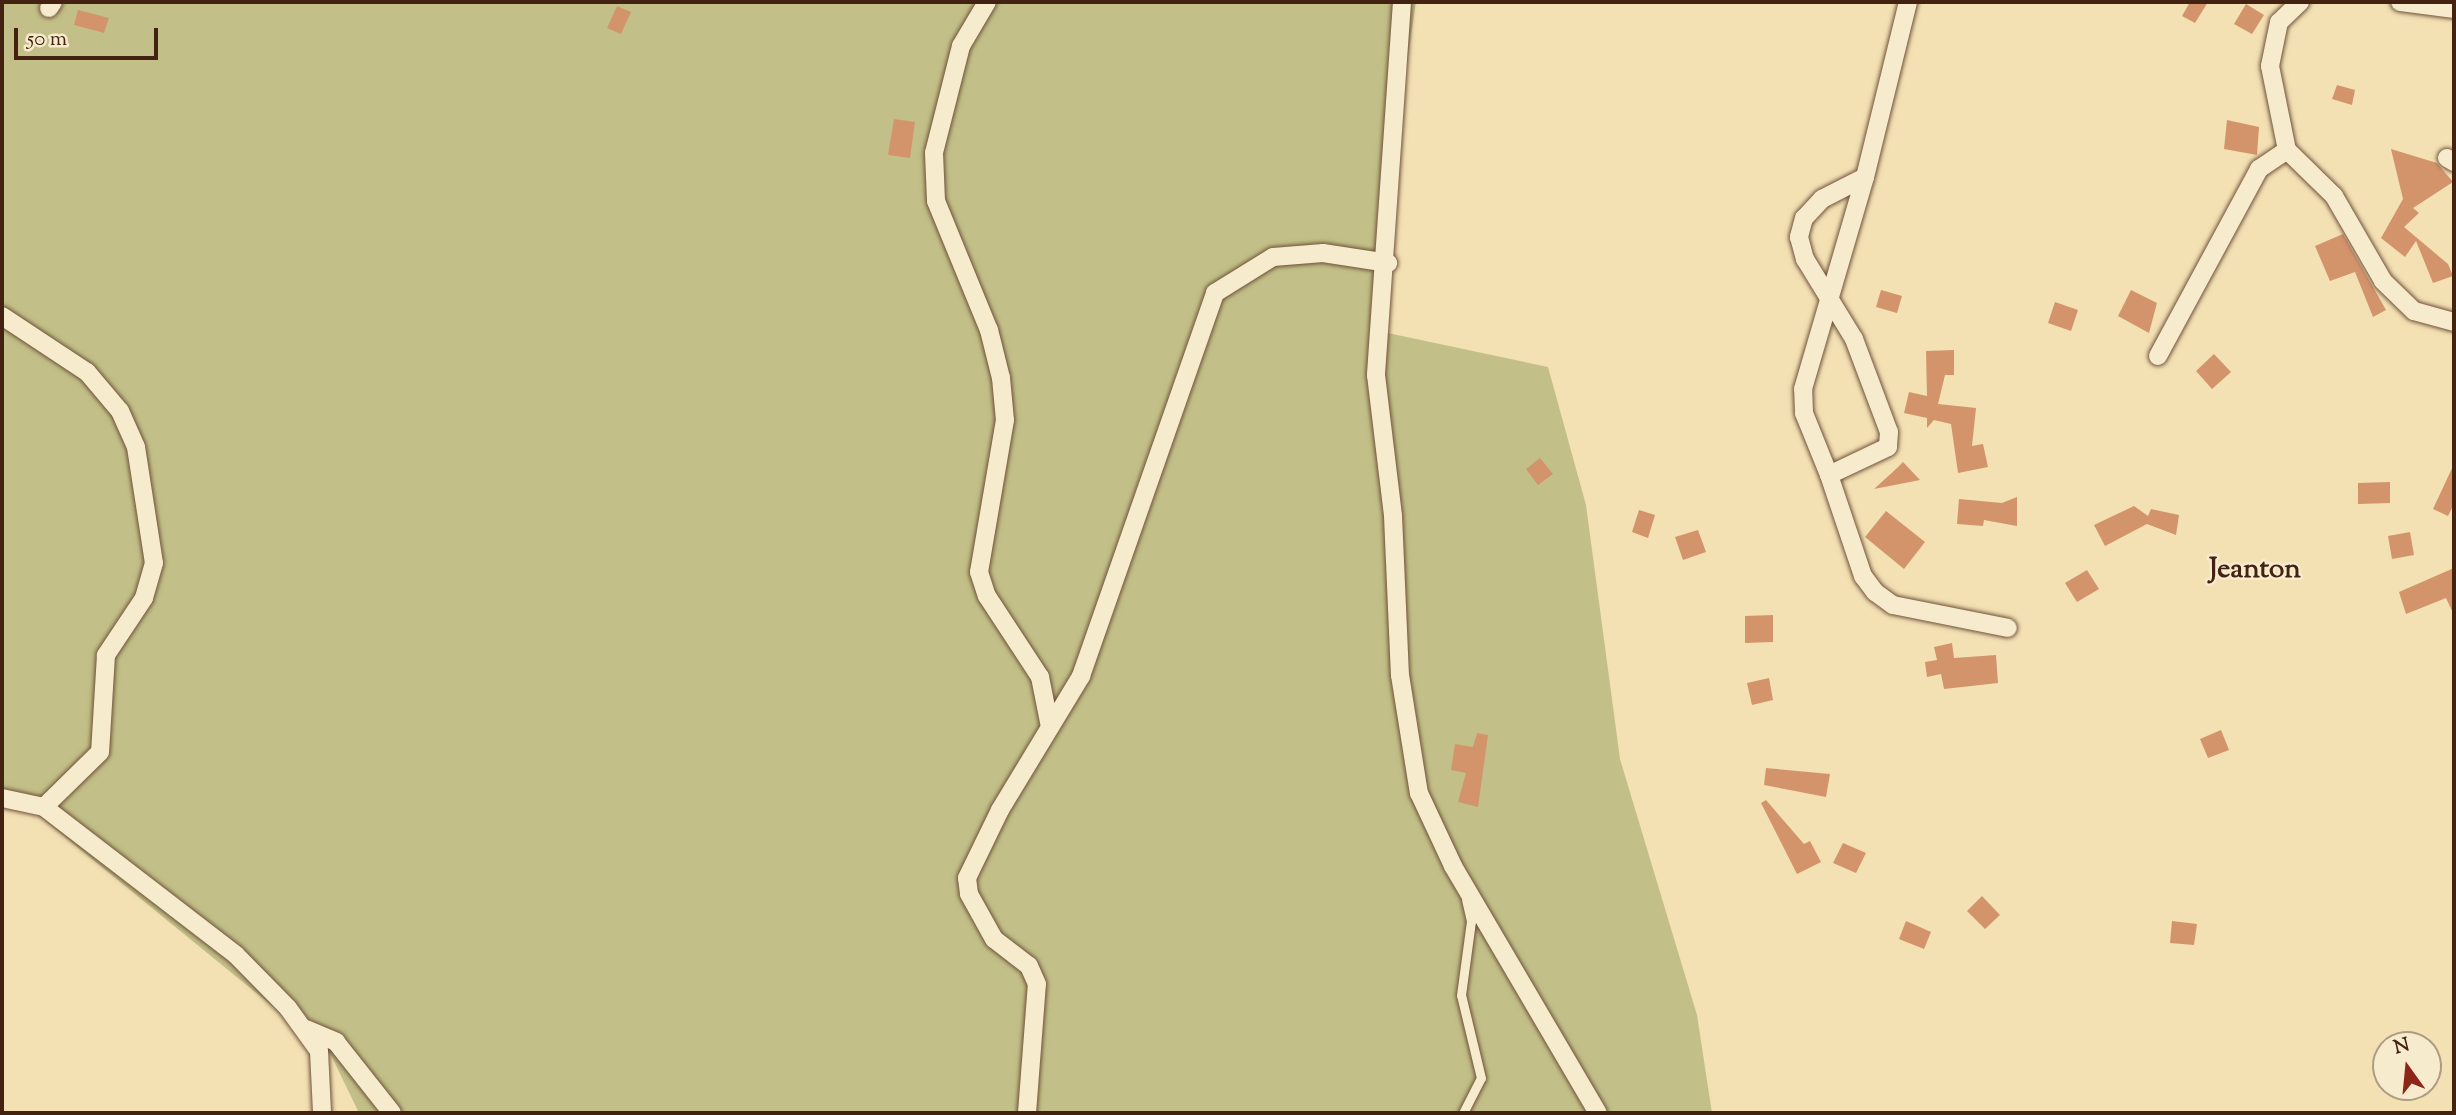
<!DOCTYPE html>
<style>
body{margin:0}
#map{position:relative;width:2456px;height:1115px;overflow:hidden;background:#f3e0b3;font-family:"Sorts Mill Goudy",serif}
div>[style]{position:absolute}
.green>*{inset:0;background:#c2c088}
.building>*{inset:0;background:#d3946c}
.roads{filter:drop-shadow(0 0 2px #70523a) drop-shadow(0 0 2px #70523a)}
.lane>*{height:9px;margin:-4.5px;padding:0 4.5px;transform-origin:4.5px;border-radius:4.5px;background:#f7ebce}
.street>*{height:18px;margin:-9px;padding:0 9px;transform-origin:9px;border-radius:9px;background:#f7ebce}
span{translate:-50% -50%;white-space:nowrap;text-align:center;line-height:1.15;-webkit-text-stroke:5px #f7ebce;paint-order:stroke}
.district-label{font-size:28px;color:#421;font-weight:700}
.frame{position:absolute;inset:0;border:4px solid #421;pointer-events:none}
.north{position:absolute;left:2372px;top:1031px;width:70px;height:70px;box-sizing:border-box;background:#f7ebce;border:2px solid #af9b82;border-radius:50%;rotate:345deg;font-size:19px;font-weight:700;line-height:28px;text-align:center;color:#421}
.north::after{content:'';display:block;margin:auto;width:24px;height:32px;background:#8f2418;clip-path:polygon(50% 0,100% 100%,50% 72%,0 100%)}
.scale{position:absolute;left:14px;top:28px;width:144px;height:32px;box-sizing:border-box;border:4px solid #421;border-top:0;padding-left:9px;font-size:21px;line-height:24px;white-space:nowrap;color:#421;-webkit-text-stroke:5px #f7ebce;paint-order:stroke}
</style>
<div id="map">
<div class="green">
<div style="clip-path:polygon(2px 2px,1416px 2px,1397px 131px,1383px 332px,1548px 367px,1586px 505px,1620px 759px,1697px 1015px,1712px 1113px,359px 1113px,330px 1053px,27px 806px,2px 797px)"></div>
</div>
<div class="building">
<div style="clip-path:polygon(2190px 2px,2208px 2px,2195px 23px,2182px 16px)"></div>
<div style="clip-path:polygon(2246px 4px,2264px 15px,2252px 34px,2234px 24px)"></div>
<div style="clip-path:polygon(617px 6px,631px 12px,621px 34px,607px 28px)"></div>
<div style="clip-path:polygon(78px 10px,109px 18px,104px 33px,74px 25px)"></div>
<div style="clip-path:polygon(2337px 85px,2355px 90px,2352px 105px,2332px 99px)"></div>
<div style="clip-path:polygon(894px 119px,915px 122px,910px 158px,888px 155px)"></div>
<div style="clip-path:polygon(2227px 120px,2259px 127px,2257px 155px,2224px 149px)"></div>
<div style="clip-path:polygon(2391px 149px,2437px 163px,2453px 182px,2413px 208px,2419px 213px,2404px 227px,2448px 264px,2453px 276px,2433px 283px,2416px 241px,2405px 257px,2381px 238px,2403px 199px)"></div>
<div style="clip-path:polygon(2343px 234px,2386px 310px,2373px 317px,2355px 272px,2330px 281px,2315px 246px)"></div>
<div style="clip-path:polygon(1881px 290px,1902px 296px,1897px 313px,1876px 307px)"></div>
<div style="clip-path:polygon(2131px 290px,2157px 303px,2149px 333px,2118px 316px)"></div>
<div style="clip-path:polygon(2055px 302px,2078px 310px,2071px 331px,2048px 323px)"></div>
<div style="clip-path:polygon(1954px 350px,1954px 375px,1945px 375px,1938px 404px,1976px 408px,1972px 446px,1983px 444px,1988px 467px,1958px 473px,1951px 424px,1934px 420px,1927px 428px,1927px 418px,1904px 413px,1909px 392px,1927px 396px,1926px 351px)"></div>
<div style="clip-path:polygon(2214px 354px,2231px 372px,2212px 389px,2196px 371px)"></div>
<div style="clip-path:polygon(1540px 458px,1553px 474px,1538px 485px,1526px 469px)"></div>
<div style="clip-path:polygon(1903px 462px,1920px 480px,1874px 489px,1896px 469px)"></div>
<div style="clip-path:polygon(2454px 464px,2454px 504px,2448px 516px,2433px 509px)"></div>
<div style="clip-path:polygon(2390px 482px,2390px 503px,2358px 504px,2358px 483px)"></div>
<div style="clip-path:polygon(2017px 497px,2017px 526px,1984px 520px,1983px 526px,1957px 524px,1959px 499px,2002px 503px)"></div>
<div style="clip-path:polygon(2134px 506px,2148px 516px,2151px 509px,2179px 515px,2176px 535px,2147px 524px,2105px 546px,2094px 525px)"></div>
<div style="clip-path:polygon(1639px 510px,1655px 515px,1648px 538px,1632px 532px)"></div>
<div style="clip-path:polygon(1886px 511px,1925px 542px,1904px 569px,1865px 537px)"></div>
<div style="clip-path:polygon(1698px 530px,1706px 552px,1683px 560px,1675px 537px)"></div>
<div style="clip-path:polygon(2410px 532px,2414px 555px,2392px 559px,2388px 536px)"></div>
<div style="clip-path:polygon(2454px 568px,2454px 615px,2446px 598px,2406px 614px,2399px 592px)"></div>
<div style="clip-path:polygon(2087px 570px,2099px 589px,2077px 602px,2065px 583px)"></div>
<div style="clip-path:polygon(1773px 615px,1773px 642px,1745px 643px,1745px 616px)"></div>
<div style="clip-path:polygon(1952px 643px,1954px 658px,1996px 655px,1998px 683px,1944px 689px,1941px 674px,1927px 677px,1925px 662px,1937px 660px,1934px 647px)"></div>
<div style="clip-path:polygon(1769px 678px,1773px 700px,1752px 705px,1747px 683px)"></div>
<div style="clip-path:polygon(2221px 730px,2229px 750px,2208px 758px,2200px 739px)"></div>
<div style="clip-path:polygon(1477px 733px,1488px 735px,1478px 807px,1458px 802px,1466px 773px,1451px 770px,1455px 744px,1473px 747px)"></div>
<div style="clip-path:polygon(1766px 768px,1830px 774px,1826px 797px,1764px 785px)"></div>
<div style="clip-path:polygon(1766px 800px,1804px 844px,1810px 841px,1821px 862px,1797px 874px,1761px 803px)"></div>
<div style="clip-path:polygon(1843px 843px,1866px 853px,1856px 873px,1833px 863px)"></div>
<div style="clip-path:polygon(1982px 896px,2000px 915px,1985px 929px,1967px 911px)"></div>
<div style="clip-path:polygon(1906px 921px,1931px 932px,1924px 949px,1899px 939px)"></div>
<div style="clip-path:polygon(2172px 921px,2197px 924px,2194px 945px,2170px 943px)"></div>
</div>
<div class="roads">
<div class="lane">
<div style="left:1463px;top:1113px;width:39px;rotate:-63deg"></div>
<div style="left:1481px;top:1078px;width:85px;rotate:-103.5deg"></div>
<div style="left:1461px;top:995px;width:75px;rotate:-82.3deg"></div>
<div style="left:1471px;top:921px;width:22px;rotate:-103deg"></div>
</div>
<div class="street">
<div style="left:987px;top:2px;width:51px;rotate:120.6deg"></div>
<div style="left:961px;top:46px;width:110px;rotate:104.2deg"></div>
<div style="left:934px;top:153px;width:48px;rotate:87.6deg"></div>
<div style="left:936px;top:201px;width:139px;rotate:67.7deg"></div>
<div style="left:989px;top:330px;width:49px;rotate:76deg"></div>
<div style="left:1001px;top:378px;width:42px;rotate:84.6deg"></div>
<div style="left:1005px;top:420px;width:154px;rotate:99.7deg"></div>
<div style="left:979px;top:572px;width:25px;rotate:72deg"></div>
<div style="left:987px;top:596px;width:97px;rotate:56.8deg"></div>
<div style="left:1040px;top:677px;width:51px;rotate:78.7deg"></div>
<div style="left:1402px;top:2px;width:374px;rotate:94deg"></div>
<div style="left:1376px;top:375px;width:142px;rotate:83.1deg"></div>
<div style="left:1393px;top:516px;width:159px;rotate:87.5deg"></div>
<div style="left:1400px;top:675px;width:120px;rotate:80.9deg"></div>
<div style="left:1419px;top:793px;width:81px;rotate:65deg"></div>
<div style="left:1453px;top:866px;width:286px;rotate:59.6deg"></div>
<div style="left:1908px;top:2px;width:180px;rotate:103.8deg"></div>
<div style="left:1865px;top:177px;width:48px;rotate:152.9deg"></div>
<div style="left:1822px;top:199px;width:26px;rotate:133deg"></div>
<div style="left:1804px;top:218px;width:20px;rotate:105deg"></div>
<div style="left:1799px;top:237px;width:23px;rotate:75deg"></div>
<div style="left:1805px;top:259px;width:94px;rotate:58.5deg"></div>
<div style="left:1854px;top:339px;width:99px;rotate:69.4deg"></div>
<div style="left:1889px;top:432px;width:15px;rotate:94deg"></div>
<div style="left:1888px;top:447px;width:65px;rotate:154.6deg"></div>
<div style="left:1829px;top:475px;width:107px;rotate:71.4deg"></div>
<div style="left:1863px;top:576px;width:20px;rotate:53deg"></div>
<div style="left:1875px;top:592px;width:22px;rotate:36deg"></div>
<div style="left:1893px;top:605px;width:117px;rotate:11.3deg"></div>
<div style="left:2300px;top:2px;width:29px;rotate:136deg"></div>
<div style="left:2279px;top:22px;width:45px;rotate:101.6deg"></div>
<div style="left:2270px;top:66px;width:86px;rotate:78.6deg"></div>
<div style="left:2287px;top:150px;width:66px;rotate:44.4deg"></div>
<div style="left:2334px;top:196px;width:98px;rotate:60deg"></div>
<div style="left:2383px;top:281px;width:43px;rotate:44.1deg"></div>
<div style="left:2414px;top:311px;width:41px;rotate:15.4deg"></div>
<div style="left:2400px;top:2px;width:54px;rotate:7.4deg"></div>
<div style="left:49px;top:8px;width:7px;rotate:-56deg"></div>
<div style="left:2447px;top:158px;width:8px;rotate:30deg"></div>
<div style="left:2px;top:316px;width:102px;rotate:33.4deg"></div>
<div style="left:87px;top:372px;width:51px;rotate:49.8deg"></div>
<div style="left:120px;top:411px;width:39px;rotate:66deg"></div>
<div style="left:136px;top:447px;width:117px;rotate:81.2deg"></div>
<div style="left:154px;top:563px;width:36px;rotate:106deg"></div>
<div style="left:144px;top:598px;width:69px;rotate:123.7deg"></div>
<div style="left:106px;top:655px;width:97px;rotate:93.5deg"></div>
<div style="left:100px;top:752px;width:78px;rotate:135.5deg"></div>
<div style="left:2158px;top:356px;width:213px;rotate:-61.6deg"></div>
<div style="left:2259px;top:169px;width:34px;rotate:-34deg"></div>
<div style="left:1829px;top:475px;width:67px;rotate:-112deg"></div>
<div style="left:1804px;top:413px;width:24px;rotate:-92deg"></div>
<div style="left:1803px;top:389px;width:221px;rotate:-73.7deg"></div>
<div style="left:2px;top:798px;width:43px;rotate:12.1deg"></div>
<div style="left:44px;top:807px;width:242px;rotate:37.6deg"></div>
<div style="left:236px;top:955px;width:74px;rotate:45.5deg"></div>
<div style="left:288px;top:1008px;width:53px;rotate:54.2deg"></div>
<div style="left:319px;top:1051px;width:62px;rotate:87.2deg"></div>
<div style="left:306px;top:1029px;width:33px;rotate:23deg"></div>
<div style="left:336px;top:1042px;width:90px;rotate:51.7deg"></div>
<div style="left:1027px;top:1113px;width:129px;rotate:-85.6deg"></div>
<div style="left:1037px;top:984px;width:20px;rotate:-114deg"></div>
<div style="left:1029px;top:966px;width:44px;rotate:-142.4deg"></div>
<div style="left:994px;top:939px;width:51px;rotate:-119.1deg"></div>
<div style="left:969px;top:894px;width:16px;rotate:-97deg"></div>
<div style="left:967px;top:878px;width:76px;rotate:-64.1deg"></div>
<div style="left:1000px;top:810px;width:157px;rotate:-58.8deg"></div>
<div style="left:1081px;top:676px;width:406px;rotate:-70.7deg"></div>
<div style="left:1215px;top:293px;width:68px;rotate:-31.8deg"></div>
<div style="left:1273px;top:257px;width:50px;rotate:-4.6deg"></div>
<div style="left:1323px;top:253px;width:66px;rotate:8.7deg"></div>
</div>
</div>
<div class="district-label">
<span style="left:2255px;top:570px">Jeanton</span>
</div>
<div class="frame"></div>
<div class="north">N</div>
<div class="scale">50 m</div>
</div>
